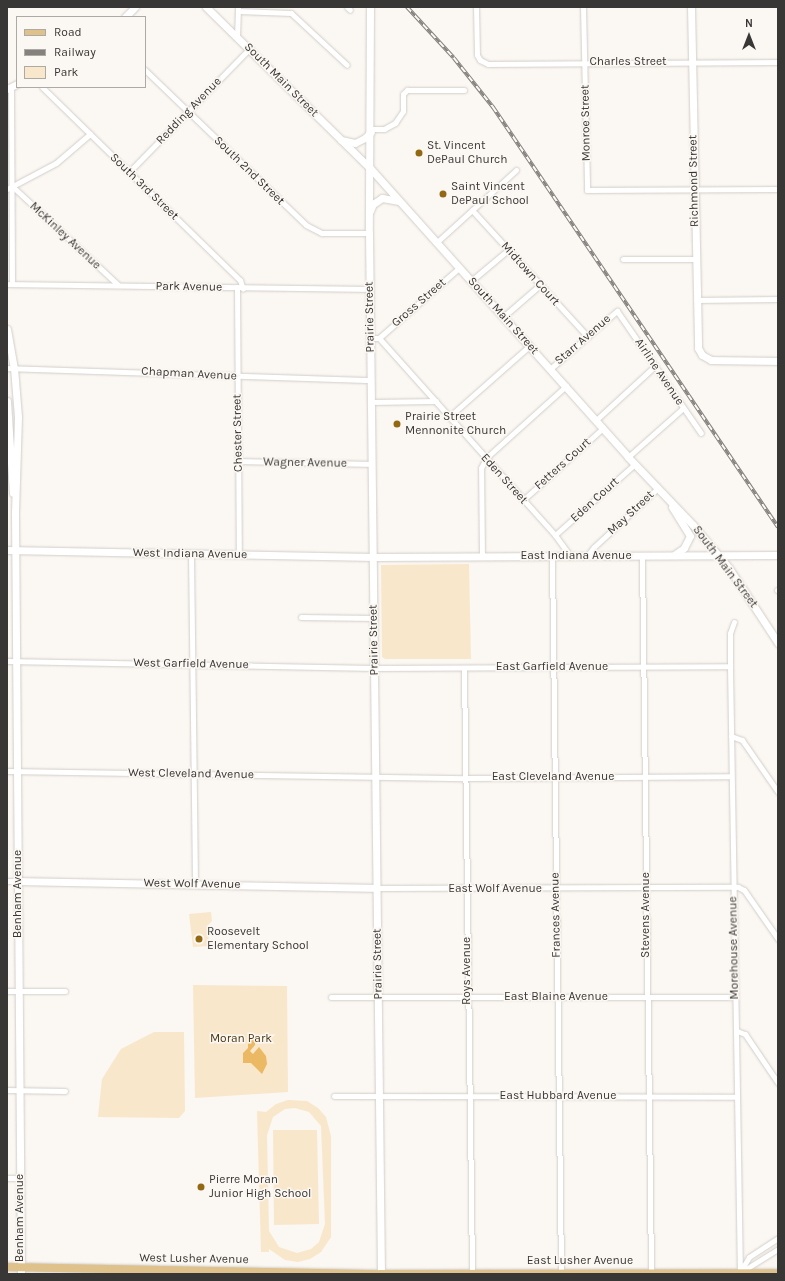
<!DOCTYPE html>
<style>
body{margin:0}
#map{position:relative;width:785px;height:1281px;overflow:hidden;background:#fbf7f2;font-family:Karla,sans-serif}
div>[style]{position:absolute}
.green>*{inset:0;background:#f9e7cb}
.water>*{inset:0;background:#ebb963}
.roads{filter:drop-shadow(0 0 1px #d2cec9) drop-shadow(0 0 1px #d2cec9)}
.street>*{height:5px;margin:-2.5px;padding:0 2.5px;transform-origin:2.5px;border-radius:2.5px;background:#fff}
.secondary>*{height:7px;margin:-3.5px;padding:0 3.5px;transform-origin:3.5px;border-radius:3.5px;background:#fff}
.primary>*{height:8px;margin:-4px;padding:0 4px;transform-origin:4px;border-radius:4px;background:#dfc18b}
.rail>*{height:3.5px;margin-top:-1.75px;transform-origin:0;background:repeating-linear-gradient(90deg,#fbf7f2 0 6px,#84817e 0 12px);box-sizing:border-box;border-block:1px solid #84817e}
.dots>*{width:11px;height:11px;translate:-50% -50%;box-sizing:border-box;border:2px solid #fbf7f2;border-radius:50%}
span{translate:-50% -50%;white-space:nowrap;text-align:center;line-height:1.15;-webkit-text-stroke:3px #fbf7f2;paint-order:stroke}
.street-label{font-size:12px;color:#393735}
.poi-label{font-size:12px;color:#393735}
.left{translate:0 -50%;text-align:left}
.park-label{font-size:12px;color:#4b3712}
.frame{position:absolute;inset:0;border:8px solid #393735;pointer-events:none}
.legend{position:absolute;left:16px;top:16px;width:130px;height:72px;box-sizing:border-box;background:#fbf7f2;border:1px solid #adaaa6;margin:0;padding:5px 7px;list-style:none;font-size:12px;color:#393735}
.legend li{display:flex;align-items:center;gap:8px;height:20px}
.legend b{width:20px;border:1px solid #adaaa6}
.north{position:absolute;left:729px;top:16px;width:40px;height:40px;-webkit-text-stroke:3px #fbf7f2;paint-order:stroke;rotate:0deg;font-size:11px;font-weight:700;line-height:16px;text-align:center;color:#393735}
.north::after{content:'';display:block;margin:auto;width:14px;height:18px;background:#393735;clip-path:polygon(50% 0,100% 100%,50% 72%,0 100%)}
</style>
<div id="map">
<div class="green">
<div style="clip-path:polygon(469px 564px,471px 659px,385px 659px,382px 657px,381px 565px)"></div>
<div style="clip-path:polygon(211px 912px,212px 921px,208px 925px,209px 946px,193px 947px,189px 914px)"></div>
<div style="clip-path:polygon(193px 985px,287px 986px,288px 1092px,195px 1098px)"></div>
<div style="clip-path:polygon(154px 1032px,184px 1032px,185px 1111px,179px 1118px,98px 1117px,102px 1079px,121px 1049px)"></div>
<div style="clip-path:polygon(evenodd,288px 1100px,307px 1101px,318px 1108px,326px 1117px,331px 1136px,331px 1237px,321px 1252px,310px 1259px,298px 1262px,285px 1260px,269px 1249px,269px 1252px,261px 1252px,257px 1111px,266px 1112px,276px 1104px,288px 1100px,295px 1108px,309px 1112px,321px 1126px,325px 1224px,319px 1242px,311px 1249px,297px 1253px,279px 1247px,269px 1231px,267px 1135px,273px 1117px,285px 1109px,295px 1108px)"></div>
<div style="clip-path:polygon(273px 1130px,317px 1130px,319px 1224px,274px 1225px)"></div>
</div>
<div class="water">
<div style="clip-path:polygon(248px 1039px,255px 1039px,255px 1045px,250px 1051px,253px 1054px,259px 1047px,266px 1056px,267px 1064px,262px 1074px,251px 1063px,243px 1063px,243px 1053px,248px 1048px)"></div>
</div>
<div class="roads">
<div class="street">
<div style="left:347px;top:7px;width:4px;rotate:45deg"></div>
<div style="left:476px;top:7px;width:48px;rotate:88.8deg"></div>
<div style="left:477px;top:55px;width:6px;rotate:59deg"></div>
<div style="left:480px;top:60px;width:9px;rotate:27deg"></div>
<div style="left:488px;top:64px;width:290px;rotate:-0.4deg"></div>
<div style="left:583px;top:7px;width:183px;rotate:88.7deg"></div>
<div style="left:587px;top:190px;width:191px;rotate:-0.3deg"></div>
<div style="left:238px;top:11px;width:53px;rotate:2.2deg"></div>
<div style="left:291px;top:13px;width:76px;rotate:42.9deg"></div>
<div style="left:237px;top:37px;width:30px;rotate:-88deg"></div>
<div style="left:145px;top:70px;width:223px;rotate:43.9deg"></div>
<div style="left:306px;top:225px;width:18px;rotate:27deg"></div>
<div style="left:322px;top:233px;width:47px"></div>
<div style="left:11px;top:87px;width:197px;rotate:89.7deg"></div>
<div style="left:42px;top:87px;width:277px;rotate:44.3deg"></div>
<div style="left:240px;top:280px;width:9px;rotate:72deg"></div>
<div style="left:371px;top:129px;width:13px"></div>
<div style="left:384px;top:129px;width:13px;rotate:-29deg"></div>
<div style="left:395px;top:123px;width:14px;rotate:-56deg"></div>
<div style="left:403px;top:111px;width:17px;rotate:-90deg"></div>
<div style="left:403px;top:94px;width:6px;rotate:-45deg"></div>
<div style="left:407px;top:90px;width:57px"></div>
<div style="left:129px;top:172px;width:172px;rotate:-45.7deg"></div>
<div style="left:12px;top:186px;width:145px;rotate:43deg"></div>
<div style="left:7px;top:189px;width:55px;rotate:-28deg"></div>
<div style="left:56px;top:163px;width:45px;rotate:-40.5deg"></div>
<div style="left:472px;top:210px;width:172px;rotate:47.6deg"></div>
<div style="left:437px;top:242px;width:107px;rotate:-42.3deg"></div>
<div style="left:623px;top:259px;width:72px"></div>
<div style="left:471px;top:281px;width:48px;rotate:-40deg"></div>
<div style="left:7px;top:284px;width:363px;rotate:0.8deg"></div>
<div style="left:237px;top:287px;width:268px;rotate:89.6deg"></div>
<div style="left:696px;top:300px;width:82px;rotate:-0.7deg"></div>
<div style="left:503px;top:317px;width:49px;rotate:-40.9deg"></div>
<div style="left:370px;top:338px;width:9px"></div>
<div style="left:379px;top:338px;width:264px;rotate:48.2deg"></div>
<div style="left:555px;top:535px;width:26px;rotate:54deg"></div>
<div style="left:379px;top:338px;width:106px;rotate:-41.2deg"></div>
<div style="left:7px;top:368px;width:364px;rotate:1.9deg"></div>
<div style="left:550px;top:369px;width:89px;rotate:-40.9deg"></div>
<div style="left:617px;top:311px;width:148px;rotate:55.5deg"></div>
<div style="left:371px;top:402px;width:65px;rotate:-0.9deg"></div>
<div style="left:450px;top:416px;width:106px;rotate:-41.5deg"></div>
<div style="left:596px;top:420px;width:80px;rotate:-42.5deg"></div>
<div style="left:628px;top:457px;width:74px;rotate:-41.7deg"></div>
<div style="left:239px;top:461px;width:133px;rotate:1.3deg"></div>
<div style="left:523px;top:500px;width:108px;rotate:-42deg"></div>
<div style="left:555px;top:535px;width:107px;rotate:-41.6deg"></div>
<div style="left:191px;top:554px;width:331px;rotate:89.3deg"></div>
<div style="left:587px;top:556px;width:11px;rotate:-52deg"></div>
<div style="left:594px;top:547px;width:87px;rotate:-42.7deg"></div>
<div style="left:642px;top:556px;width:718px;rotate:89.28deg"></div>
<div style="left:482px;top:557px;width:89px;rotate:-90.6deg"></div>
<div style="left:481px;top:468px;width:11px;rotate:-63deg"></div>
<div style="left:486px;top:458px;width:108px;rotate:-42deg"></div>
<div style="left:552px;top:557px;width:717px;rotate:89.28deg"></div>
<div style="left:777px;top:590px;width:1px"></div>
<div style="left:301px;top:617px;width:73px;rotate:0.8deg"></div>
<div style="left:734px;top:622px;width:12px;rotate:110deg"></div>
<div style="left:730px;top:633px;width:33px;rotate:90deg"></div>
<div style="left:730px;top:666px;width:608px;rotate:89.06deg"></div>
<div style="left:7px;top:661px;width:368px;rotate:1.1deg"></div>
<div style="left:375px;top:668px;width:355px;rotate:-0.3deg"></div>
<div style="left:464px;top:668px;width:606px;rotate:89.24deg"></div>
<div style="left:731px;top:736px;width:12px;rotate:20deg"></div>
<div style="left:742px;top:740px;width:63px;rotate:55.3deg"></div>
<div style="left:7px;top:771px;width:459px;rotate:0.9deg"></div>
<div style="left:466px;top:778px;width:265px;rotate:-0.4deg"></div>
<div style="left:7px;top:881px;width:11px"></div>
<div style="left:377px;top:888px;width:361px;rotate:-0.2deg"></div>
<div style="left:738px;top:887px;width:7px;rotate:27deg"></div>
<div style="left:744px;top:890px;width:60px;rotate:55.2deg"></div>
<div style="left:7px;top:991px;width:58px"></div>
<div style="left:331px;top:997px;width:404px"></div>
<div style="left:737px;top:1031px;width:9px;rotate:21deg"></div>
<div style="left:745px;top:1034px;width:59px;rotate:56deg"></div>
<div style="left:7px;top:1090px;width:58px;rotate:1deg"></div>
<div style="left:334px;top:1096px;width:403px;rotate:0.1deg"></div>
<div style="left:7px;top:1178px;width:13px"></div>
<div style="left:740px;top:1272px;width:17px;rotate:-59deg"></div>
<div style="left:749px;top:1257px;width:35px;rotate:-33deg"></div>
<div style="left:741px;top:1272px;width:44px;rotate:-31.9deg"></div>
</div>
<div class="secondary">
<div style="left:206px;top:7px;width:230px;rotate:44.5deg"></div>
<div style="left:370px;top:168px;width:387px;rotate:48.2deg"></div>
<div style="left:628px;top:457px;width:94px;rotate:46.3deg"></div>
<div style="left:693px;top:525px;width:56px;rotate:50.1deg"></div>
<div style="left:729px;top:568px;width:90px;rotate:56.8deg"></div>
<div style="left:370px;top:7px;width:226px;rotate:90.3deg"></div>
<div style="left:369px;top:233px;width:1041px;rotate:89.34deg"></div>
<div style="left:691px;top:7px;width:341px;rotate:88.8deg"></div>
<div style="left:698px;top:348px;width:8px;rotate:60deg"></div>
<div style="left:702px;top:355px;width:10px;rotate:29deg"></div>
<div style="left:711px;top:360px;width:67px;rotate:0.9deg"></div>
<div style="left:125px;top:17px;width:14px;rotate:-45deg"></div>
<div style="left:7px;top:89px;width:11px;rotate:-27deg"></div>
<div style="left:341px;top:140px;width:14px;rotate:12deg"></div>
<div style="left:355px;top:143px;width:11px;rotate:-27deg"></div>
<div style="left:365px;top:138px;width:8px;rotate:-45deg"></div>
<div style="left:370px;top:211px;width:8px;rotate:-67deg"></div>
<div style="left:373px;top:204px;width:11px;rotate:-34deg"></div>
<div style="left:382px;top:198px;width:17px;rotate:10deg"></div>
<div style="left:7px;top:329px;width:40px;rotate:80deg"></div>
<div style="left:14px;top:368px;width:49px;rotate:85.3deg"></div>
<div style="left:18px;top:417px;width:96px;rotate:91.8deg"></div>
<div style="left:15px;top:513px;width:761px;rotate:89.55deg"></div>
<div style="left:7px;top:401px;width:92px;rotate:86.3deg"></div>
<div style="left:672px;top:507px;width:34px;rotate:58deg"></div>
<div style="left:690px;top:536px;width:13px;rotate:117deg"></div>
<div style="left:684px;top:548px;width:12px;rotate:145deg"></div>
<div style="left:7px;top:550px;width:367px;rotate:1.1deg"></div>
<div style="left:374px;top:557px;width:404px;rotate:-0.3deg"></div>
<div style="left:18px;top:881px;width:359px;rotate:1.1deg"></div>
</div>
<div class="primary">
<div style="left:7px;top:1267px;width:374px;rotate:1.1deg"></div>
<div style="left:381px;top:1274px;width:397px;rotate:-0.1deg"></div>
</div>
</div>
<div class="rail">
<div style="left:407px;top:7px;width:69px;rotate:47.3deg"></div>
<div style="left:454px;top:58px;width:63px;rotate:51.5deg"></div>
<div style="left:493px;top:107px;width:508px;rotate:55.84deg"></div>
</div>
<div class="dots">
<div style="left:419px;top:153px;background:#936812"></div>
<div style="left:443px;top:194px;background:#936812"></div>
<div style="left:397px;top:424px;background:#936812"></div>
<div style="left:199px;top:939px;background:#936812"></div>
<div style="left:201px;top:1187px;background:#936812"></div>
</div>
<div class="street-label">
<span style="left:628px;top:62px">Charles Street</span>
<span style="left:281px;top:80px;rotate:45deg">South Main Street</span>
<span style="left:189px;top:111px;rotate:-46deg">Redding Avenue</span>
<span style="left:586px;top:123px;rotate:-91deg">Monroe Street</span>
<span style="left:249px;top:171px;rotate:44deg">South 2nd Street</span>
<span style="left:694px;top:181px;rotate:-91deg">Richmond Street</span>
<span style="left:144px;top:187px;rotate:44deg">South 3rd Street</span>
<span style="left:65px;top:236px;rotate:43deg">McKinley Avenue</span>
<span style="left:530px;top:274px;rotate:48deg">Midtown Court</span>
<span style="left:189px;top:287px;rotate:1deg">Park Avenue</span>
<span style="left:419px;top:303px;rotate:-41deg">Gross Street</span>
<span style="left:503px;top:316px;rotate:48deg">South Main Street</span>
<span style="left:370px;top:317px;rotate:-91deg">Prairie Street</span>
<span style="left:583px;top:340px;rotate:-41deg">Starr Avenue</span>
<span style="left:659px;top:372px;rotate:56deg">Airline Avenue</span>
<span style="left:189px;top:374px;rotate:3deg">Chapman Avenue</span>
<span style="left:238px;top:433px;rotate:-91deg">Chester Street</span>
<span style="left:305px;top:463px;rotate:1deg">Wagner Avenue</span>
<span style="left:563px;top:464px;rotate:-42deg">Fetters Court</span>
<span style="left:504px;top:479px;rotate:48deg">Eden Street</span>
<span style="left:595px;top:500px;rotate:-42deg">Eden Court</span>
<span style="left:631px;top:513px;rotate:-43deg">May Street</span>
<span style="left:190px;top:554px;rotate:1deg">West Indiana Avenue</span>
<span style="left:576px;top:556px">East Indiana Avenue</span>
<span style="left:725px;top:567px;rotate:53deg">South Main Street</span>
<span style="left:374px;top:640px;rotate:-91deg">Prairie Street</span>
<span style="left:191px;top:664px;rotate:1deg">West Garfield Avenue</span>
<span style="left:552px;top:667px">East Garfield Avenue</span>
<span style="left:191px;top:774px;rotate:1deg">West Cleveland Avenue</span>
<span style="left:553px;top:777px">East Cleveland Avenue</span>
<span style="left:192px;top:884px;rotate:1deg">West Wolf Avenue</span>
<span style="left:495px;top:889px">East Wolf Avenue</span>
<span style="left:18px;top:894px;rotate:-90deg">Benham Avenue</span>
<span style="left:556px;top:915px;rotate:-91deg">Frances Avenue</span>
<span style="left:646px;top:915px;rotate:-90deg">Stevens Avenue</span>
<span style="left:734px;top:948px;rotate:-91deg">Morehouse Avenue</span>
<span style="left:378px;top:964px;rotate:-91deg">Prairie Street</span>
<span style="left:467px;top:971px;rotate:-90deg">Roys Avenue</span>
<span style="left:556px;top:997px">East Blaine Avenue</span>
<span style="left:558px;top:1096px">East Hubbard Avenue</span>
<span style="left:20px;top:1218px;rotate:-90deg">Benham Avenue</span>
<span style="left:194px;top:1259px;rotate:1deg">West Lusher Avenue</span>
<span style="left:580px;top:1261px">East Lusher Avenue</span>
</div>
<div class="poi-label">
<span class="left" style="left:427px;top:153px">St. Vincent<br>DePaul Church</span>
<span class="left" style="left:451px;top:194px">Saint Vincent<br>DePaul School</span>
<span class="left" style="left:405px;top:424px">Prairie Street<br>Mennonite Church</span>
<span class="left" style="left:207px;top:939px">Roosevelt<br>Elementary School</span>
<span class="left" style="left:209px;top:1187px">Pierre Moran<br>Junior High School</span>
</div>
<div class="park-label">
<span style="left:241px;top:1039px">Moran Park</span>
</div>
<div class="frame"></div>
<ul class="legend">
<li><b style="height:5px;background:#dfc18b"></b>Road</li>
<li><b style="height:5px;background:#84817e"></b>Railway</li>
<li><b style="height:11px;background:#f9e7cb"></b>Park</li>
</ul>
<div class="north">N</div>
</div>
